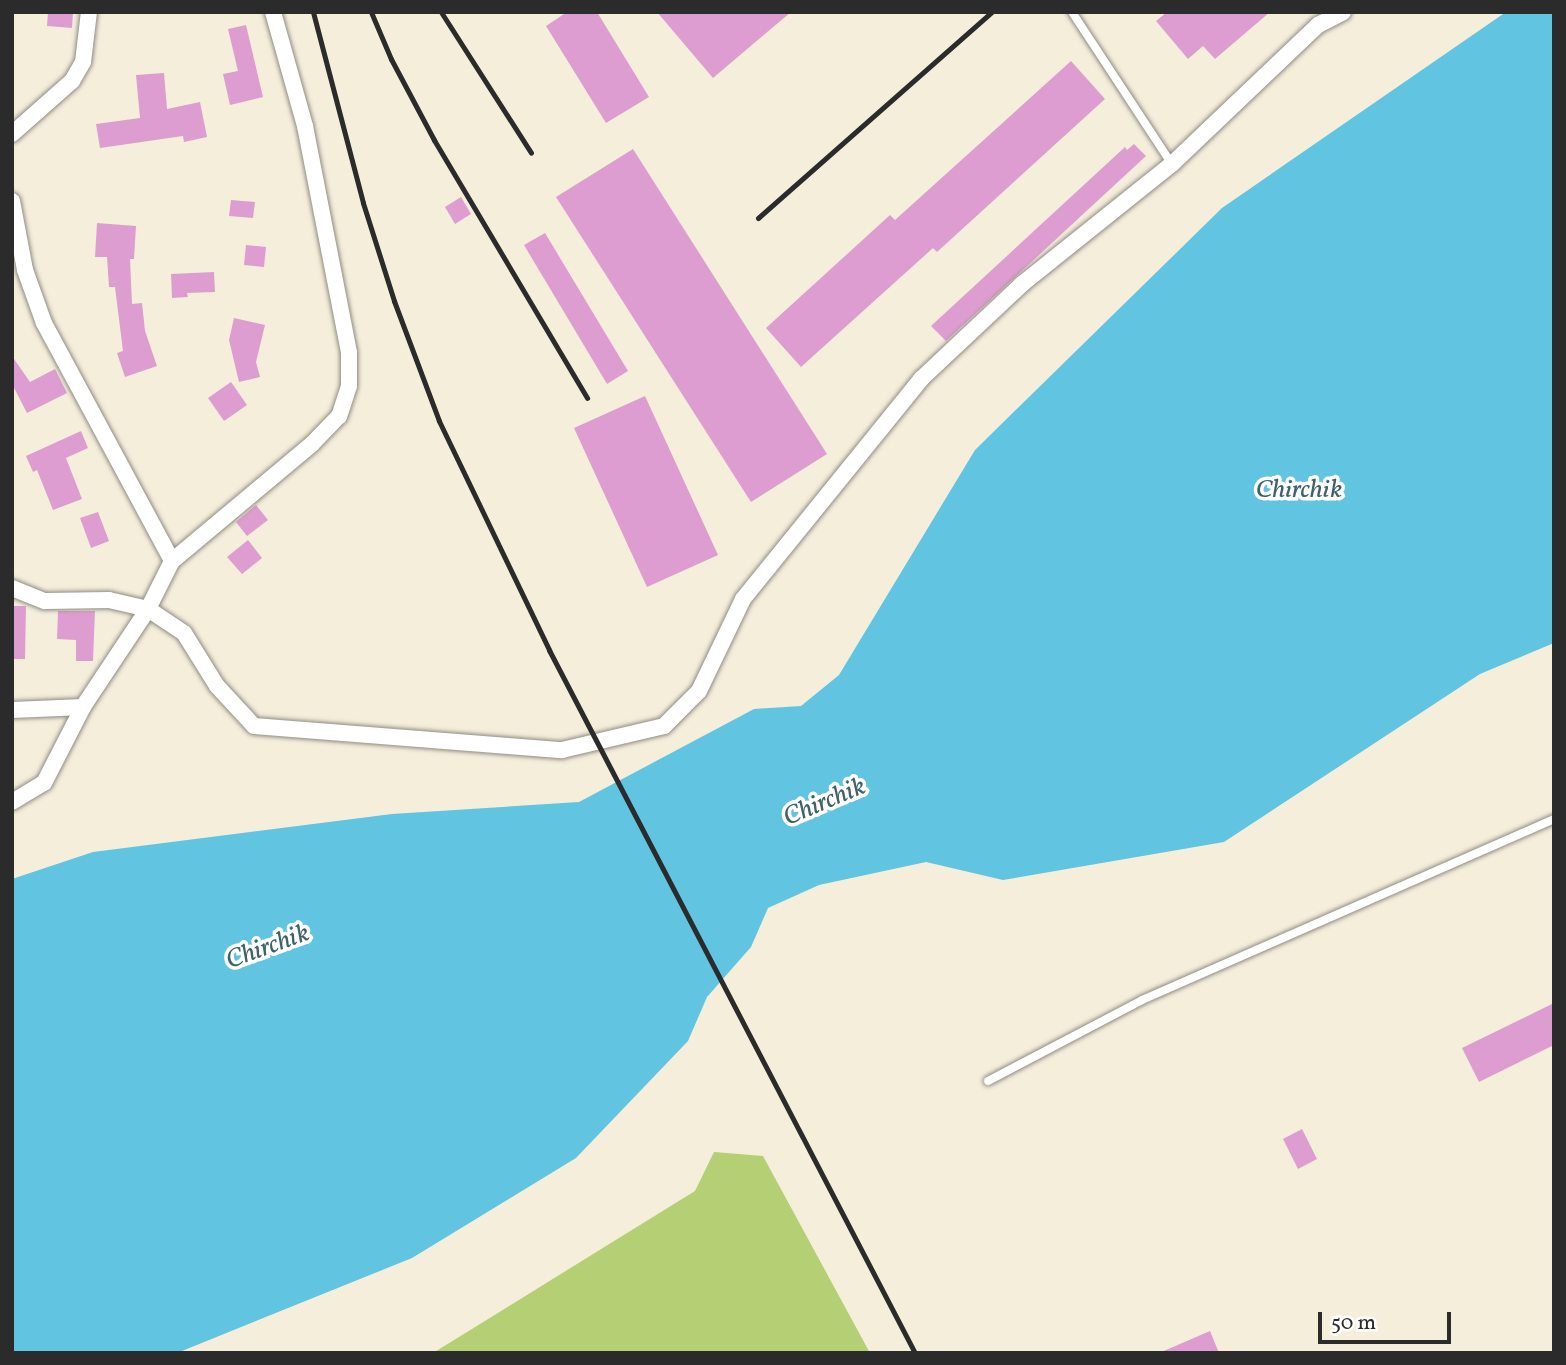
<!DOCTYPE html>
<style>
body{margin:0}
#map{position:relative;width:1566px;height:1365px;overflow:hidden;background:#f5eedb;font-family:Vollkorn,serif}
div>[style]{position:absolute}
.green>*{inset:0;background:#b5cf75}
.water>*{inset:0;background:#61c4e0}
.building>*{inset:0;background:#de9dd0}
.roads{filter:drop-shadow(0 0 2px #908c83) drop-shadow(0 0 2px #908c83)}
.lane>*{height:8px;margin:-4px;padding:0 4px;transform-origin:4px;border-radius:4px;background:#fff}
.street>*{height:16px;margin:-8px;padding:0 8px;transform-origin:8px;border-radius:8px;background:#fff}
.rail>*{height:5px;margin:-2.5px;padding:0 2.5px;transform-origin:2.5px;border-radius:2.5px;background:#2b2b2b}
span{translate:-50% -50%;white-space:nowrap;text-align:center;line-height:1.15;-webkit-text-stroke:7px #fff;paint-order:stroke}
.water-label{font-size:26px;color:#3e616a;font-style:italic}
.frame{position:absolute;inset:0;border:14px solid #2b2b2b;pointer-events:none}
.scale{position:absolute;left:1318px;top:1312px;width:133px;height:32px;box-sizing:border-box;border:4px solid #2b2b2b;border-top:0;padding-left:9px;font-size:21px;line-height:24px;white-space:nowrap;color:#2b2b2b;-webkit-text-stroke:5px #fff;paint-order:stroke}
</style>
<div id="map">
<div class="green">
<div style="clip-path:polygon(714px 1152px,763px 1156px,870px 1353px,433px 1353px,695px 1191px)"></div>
</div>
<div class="water">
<div style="clip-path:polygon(1506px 12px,1554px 12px,1554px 643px,1480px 674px,1224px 842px,1003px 880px,926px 862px,819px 885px,768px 908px,751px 947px,707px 997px,688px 1041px,576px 1158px,412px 1258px,177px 1353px,12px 1353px,12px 879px,93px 852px,392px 814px,579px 802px,754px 709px,801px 706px,839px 675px,975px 450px,1222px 208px)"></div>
</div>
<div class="building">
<div style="clip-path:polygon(48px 12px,73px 12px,72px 28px,47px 26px)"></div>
<div style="clip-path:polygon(567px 12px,597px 12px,649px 97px,606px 123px,546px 26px)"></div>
<div style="clip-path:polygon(657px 12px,791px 12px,713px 78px)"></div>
<div style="clip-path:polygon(1167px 12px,1270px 12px,1215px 59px,1203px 46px,1188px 59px,1156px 21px)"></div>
<div style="clip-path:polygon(246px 25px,263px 97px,230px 105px,223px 74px,238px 71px,228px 29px)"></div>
<div style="clip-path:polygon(1071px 61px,1105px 99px,937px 252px,933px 248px,801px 367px,766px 328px,890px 215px,895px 220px)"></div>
<div style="clip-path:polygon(164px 73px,167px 109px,200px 102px,207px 137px,184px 142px,183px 136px,100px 148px,96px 124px,140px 118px,136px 75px)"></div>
<div style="clip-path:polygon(1134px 144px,1146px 156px,946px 341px,931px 326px,1125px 147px,1127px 150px)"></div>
<div style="clip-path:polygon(633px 149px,827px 454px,751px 502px,556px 197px)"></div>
<div style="clip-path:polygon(461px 197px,471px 214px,455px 224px,445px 207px)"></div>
<div style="clip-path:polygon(231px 200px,255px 202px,253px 218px,229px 216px)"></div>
<div style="clip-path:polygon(97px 223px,136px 226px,134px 259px,130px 259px,132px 304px,142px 303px,145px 331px,157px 366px,125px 377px,117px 353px,123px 351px,115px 287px,109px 287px,107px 257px,95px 257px)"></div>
<div style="clip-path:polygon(545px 233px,628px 371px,607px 384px,524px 245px)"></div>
<div style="clip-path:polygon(246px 245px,266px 247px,264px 267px,244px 265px)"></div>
<div style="clip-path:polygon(214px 272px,215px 292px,187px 293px,188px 297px,172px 298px,171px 274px)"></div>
<div style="clip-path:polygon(234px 318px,265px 325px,256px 362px,260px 377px,239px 382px,229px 340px)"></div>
<div style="clip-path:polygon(12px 356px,30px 382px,55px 369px,67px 393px,27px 413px,12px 384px)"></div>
<div style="clip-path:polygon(231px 382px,247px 405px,224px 421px,208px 398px)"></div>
<div style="clip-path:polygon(645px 396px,718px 555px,647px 587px,574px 428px)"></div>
<div style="clip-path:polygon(81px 431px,88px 448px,66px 458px,82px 499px,53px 510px,37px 470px,33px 472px,26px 456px)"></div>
<div style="clip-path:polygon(256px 505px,268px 520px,247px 536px,236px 522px)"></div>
<div style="clip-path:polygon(98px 512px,109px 541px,91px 548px,80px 518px)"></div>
<div style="clip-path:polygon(248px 540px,262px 558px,242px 574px,227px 557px)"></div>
<div style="clip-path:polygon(12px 606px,26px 606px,25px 659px,12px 659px)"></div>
<div style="clip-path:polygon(58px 611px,95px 611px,93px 661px,76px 661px,76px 640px,57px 639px)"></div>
<div style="clip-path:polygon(1554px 1003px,1554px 1045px,1479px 1082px,1462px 1048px)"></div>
<div style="clip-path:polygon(1302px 1129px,1317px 1159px,1298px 1169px,1283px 1139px)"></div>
<div style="clip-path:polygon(1210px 1331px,1219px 1353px,1159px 1353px)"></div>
</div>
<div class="roads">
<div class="lane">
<div style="left:1072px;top:12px;width:182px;rotate:56.7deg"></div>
<div style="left:988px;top:1081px;width:174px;rotate:-27.7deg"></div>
<div style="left:1142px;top:1000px;width:450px;rotate:-23.7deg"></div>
</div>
<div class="street">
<div style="left:273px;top:12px;width:118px;rotate:74.3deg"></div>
<div style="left:305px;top:126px;width:231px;rotate:79deg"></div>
<div style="left:349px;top:353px;width:33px;rotate:90deg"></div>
<div style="left:349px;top:386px;width:32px;rotate:108deg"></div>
<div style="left:339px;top:416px;width:39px;rotate:134deg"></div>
<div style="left:312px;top:444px;width:182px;rotate:140.1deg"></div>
<div style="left:172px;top:561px;width:54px;rotate:116.6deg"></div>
<div style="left:148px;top:609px;width:43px;rotate:33.7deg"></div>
<div style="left:184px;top:633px;width:62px;rotate:58.1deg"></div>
<div style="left:217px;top:686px;width:54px;rotate:47.2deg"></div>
<div style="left:254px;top:726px;width:309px;rotate:4.5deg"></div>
<div style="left:562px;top:750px;width:105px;rotate:-13.2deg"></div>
<div style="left:664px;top:726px;width:49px;rotate:-45deg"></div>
<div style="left:699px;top:691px;width:102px;rotate:-64.4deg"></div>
<div style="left:743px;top:599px;width:283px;rotate:-51deg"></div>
<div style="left:921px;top:379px;width:139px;rotate:-43.2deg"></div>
<div style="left:1022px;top:284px;width:192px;rotate:-38.7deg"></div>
<div style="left:1172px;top:164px;width:202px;rotate:-43.6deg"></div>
<div style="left:1318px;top:25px;width:28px;rotate:-27deg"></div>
<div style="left:12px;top:134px;width:80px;rotate:-41.5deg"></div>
<div style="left:72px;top:81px;width:22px;rotate:-60deg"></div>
<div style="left:83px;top:62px;width:50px;rotate:-83.2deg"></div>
<div style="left:12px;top:201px;width:70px;rotate:79.3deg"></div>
<div style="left:25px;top:270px;width:56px;rotate:70.3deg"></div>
<div style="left:44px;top:323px;width:270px;rotate:61.7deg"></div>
<div style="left:12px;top:588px;width:35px;rotate:22deg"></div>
<div style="left:45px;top:601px;width:64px;rotate:-0.9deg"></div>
<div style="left:109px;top:600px;width:40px;rotate:13deg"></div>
<div style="left:148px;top:609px;width:118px;rotate:123.6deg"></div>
<div style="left:83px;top:707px;width:71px;rotate:177.6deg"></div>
<div style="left:12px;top:802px;width:37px;rotate:-31deg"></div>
<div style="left:44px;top:783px;width:85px;rotate:-62.8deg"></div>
</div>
</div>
<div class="rail">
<div style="left:313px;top:12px;width:197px;rotate:75.3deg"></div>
<div style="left:363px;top:203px;width:103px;rotate:72.4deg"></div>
<div style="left:394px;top:301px;width:128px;rotate:69.4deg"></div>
<div style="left:439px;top:421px;width:254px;rotate:64.3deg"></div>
<div style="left:549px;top:650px;width:793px;rotate:62.5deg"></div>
<div style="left:371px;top:12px;width:51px;rotate:66.9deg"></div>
<div style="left:391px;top:59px;width:92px;rotate:62deg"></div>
<div style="left:434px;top:140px;width:300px;rotate:59.3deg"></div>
<div style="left:441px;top:12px;width:167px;rotate:57.4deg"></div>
<div style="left:758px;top:218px;width:312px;rotate:-41.4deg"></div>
</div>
<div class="water-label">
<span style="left:1299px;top:491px">Chirchik</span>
<span style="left:825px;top:803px;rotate:-23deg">Chirchik</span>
<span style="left:268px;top:948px;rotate:-20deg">Chirchik</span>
</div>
<div class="frame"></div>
<div class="scale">50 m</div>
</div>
